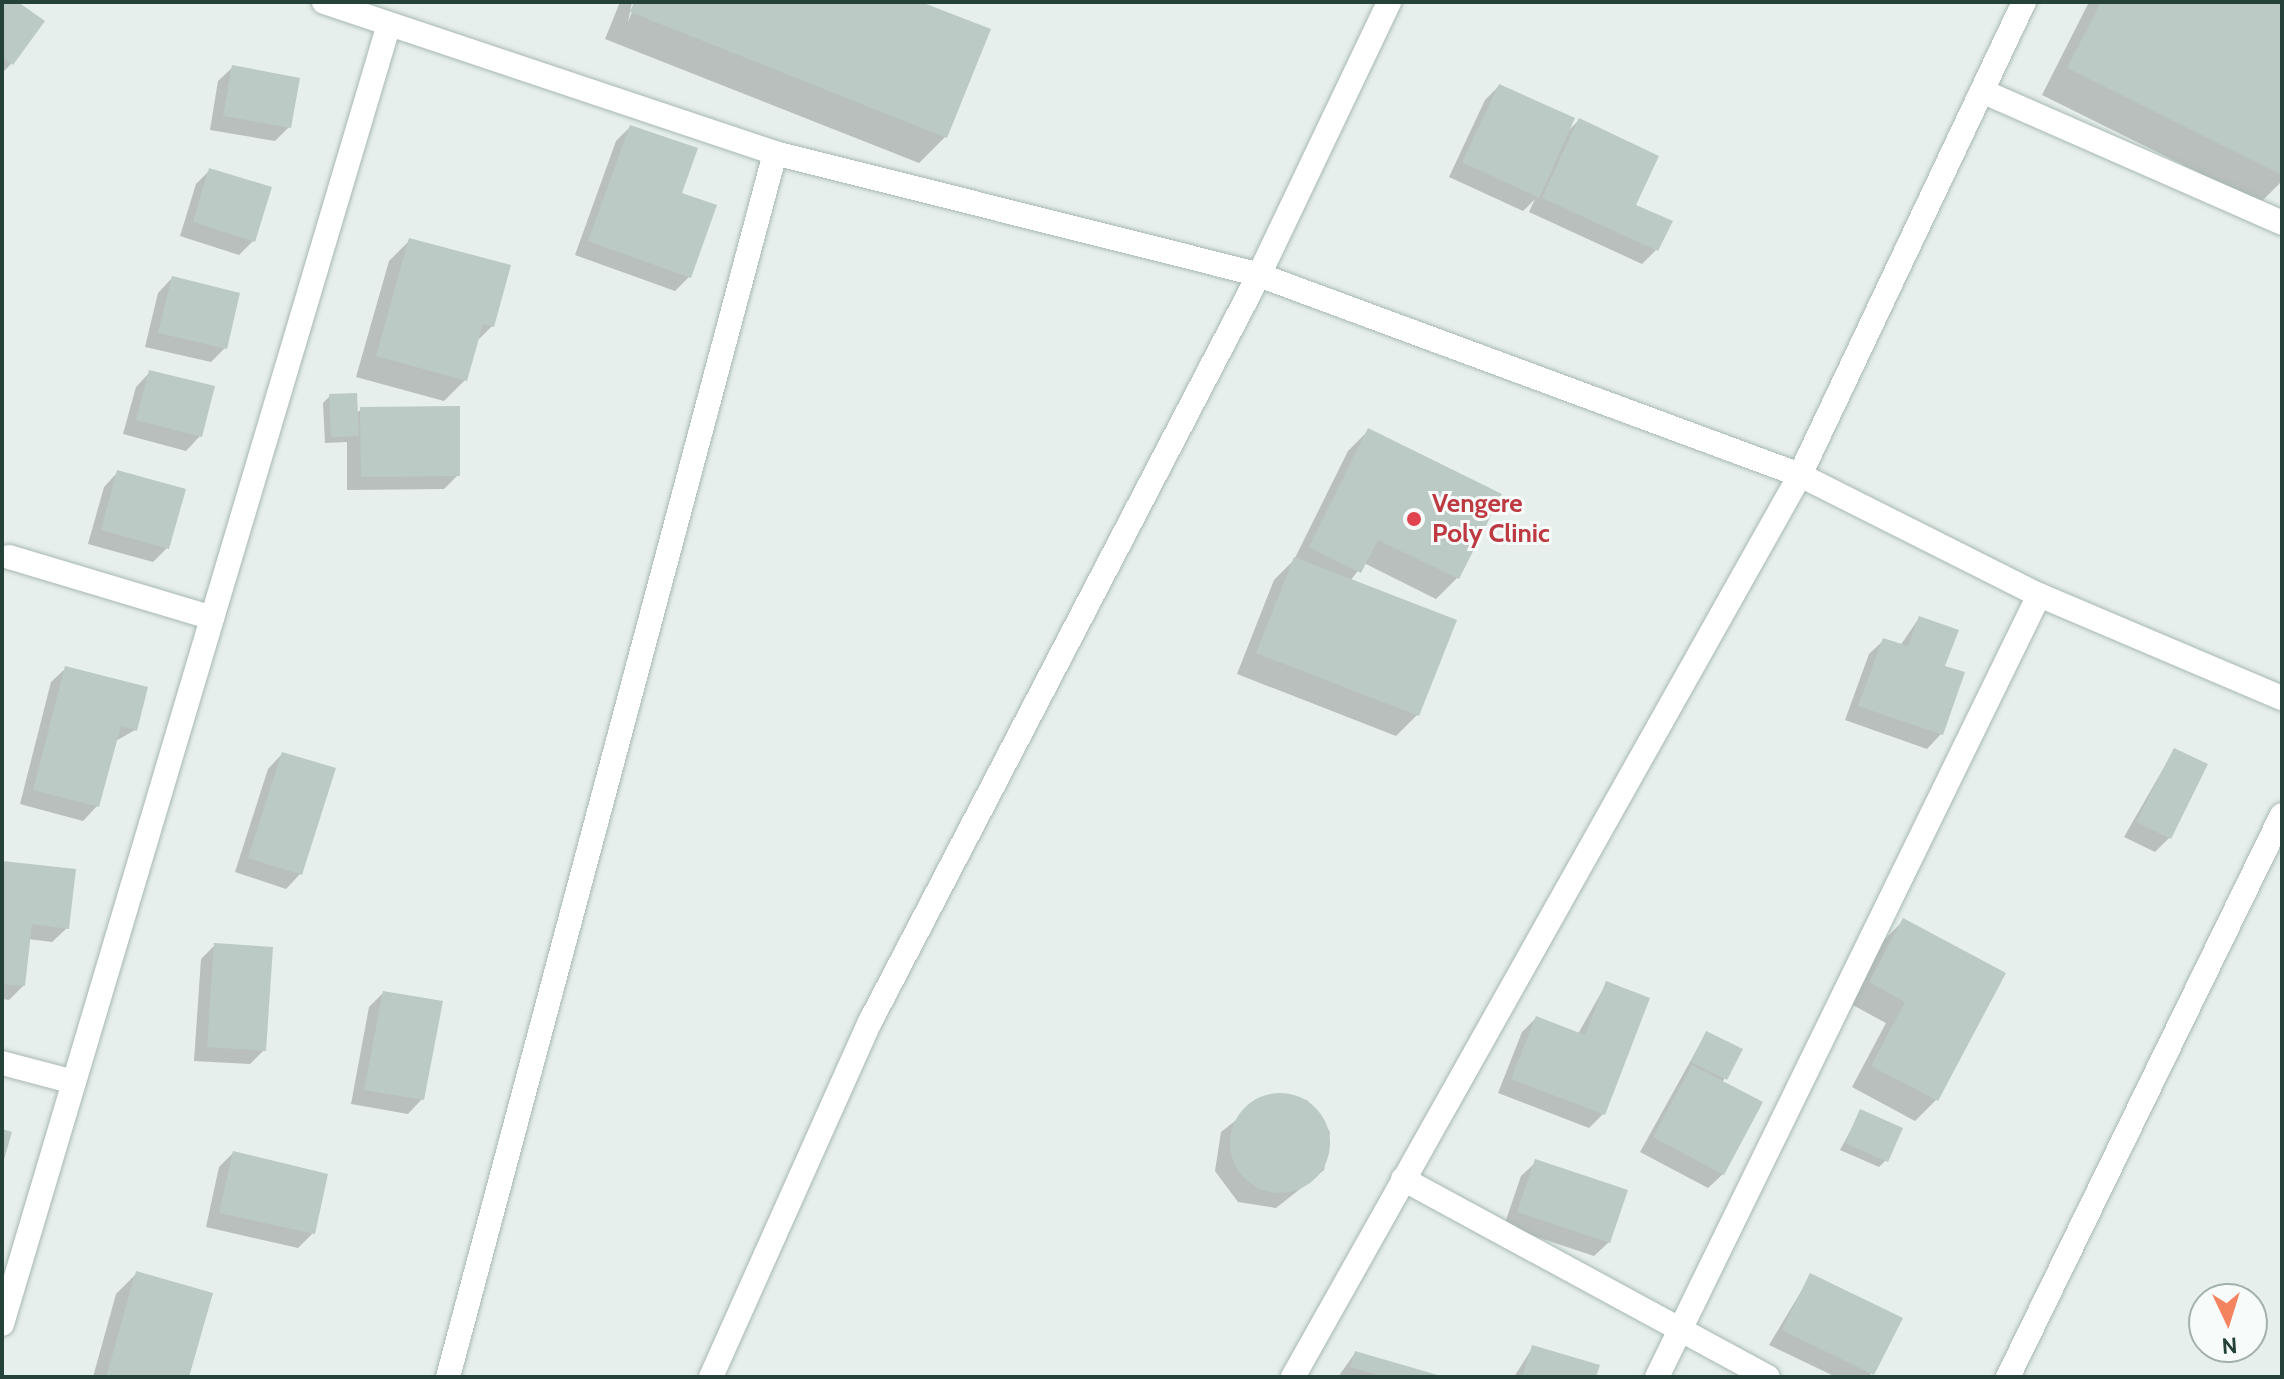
<!DOCTYPE html>
<style>
body{margin:0}
#map{position:relative;width:2284px;height:1379px;overflow:hidden;background:#e6efeb;font-family:Cabin,sans-serif}
div>[style]{position:absolute}
.shadow>*{inset:0;background:#0003}
.building>*{inset:0;background:#bbcac4}
.round{border-radius:50%}
.roads{filter:drop-shadow(0 0 2px #a8b8b2) drop-shadow(0 0 2px #a8b8b2)}
.street>*{height:24px;margin:-12px;padding:0 12px;transform-origin:12px;border-radius:12px;background:#fff}
.dots>*{width:22px;height:22px;translate:-50% -50%;box-sizing:border-box;border:4px solid #f7fbf9;border-radius:50%}
span{translate:-50% -50%;white-space:nowrap;text-align:center;line-height:1.15;-webkit-text-stroke:6px #f7fbf9;paint-order:stroke}
.health-label{font-size:26px;color:#be3a42;font-weight:700}
.left{translate:0 -50%;text-align:left}
.frame{position:absolute;inset:0;border:4px solid #24423a;pointer-events:none}
.north{position:absolute;left:2188px;top:1283px;width:80px;height:80px;box-sizing:border-box;background:#f7fbf9;border:2px solid #a3b1ad;border-radius:50%;rotate:176deg;font-size:22px;font-weight:700;line-height:32px;text-align:center;color:#24423a}
.north::after{content:'';display:block;margin:auto;width:28px;height:36px;background:#f4845f;clip-path:polygon(50% 0,100% 100%,50% 72%,0 100%)}
</style>
<div id="map">
<div class="shadow">
<div style="clip-path:polygon(2px 2px,14px 2px,12px 63px,2px 73px)"></div>
<div style="clip-path:polygon(620px 2px,632px 2px,628px 22px,636px 2px,916px 2px,945px 137px,919px 163px,605px 39px)"></div>
<div style="clip-path:polygon(2089px 2px,2282px 2px,2282px 181px,2260px 203px,2042px 95px)"></div>
<div style="clip-path:polygon(233px 67px,289px 127px,275px 141px,210px 130px,218px 81px)"></div>
<div style="clip-path:polygon(1499px 86px,1567px 132px,1579px 120px,1656px 250px,1642px 264px,1529px 212px,1535px 199px,1523px 211px,1449px 177px,1485px 100px)"></div>
<div style="clip-path:polygon(630px 127px,680px 194px,689px 277px,675px 291px,575px 255px,616px 141px)"></div>
<div style="clip-path:polygon(210px 170px,253px 241px,239px 255px,180px 236px,196px 184px)"></div>
<div style="clip-path:polygon(410px 240px,492px 326px,476px 342px,465px 380px,444px 401px,356px 377px,389px 261px)"></div>
<div style="clip-path:polygon(172px 278px,225px 348px,211px 362px,145px 347px,158px 293px)"></div>
<div style="clip-path:polygon(150px 372px,200px 436px,186px 451px,123px 434px,136px 387px)"></div>
<div style="clip-path:polygon(330px 396px,356px 414px,361px 409px,458px 475px,444px 489px,347px 490px,347px 442px,325px 443px,323px 403px)"></div>
<div style="clip-path:polygon(1369px 430px,1457px 578px,1436px 599px,1364px 563px,1350px 581px,1417px 715px,1396px 736px,1237px 674px,1274px 580px,1294px 560px,1348px 451px)"></div>
<div style="clip-path:polygon(118px 472px,167px 548px,153px 562px,88px 544px,104px 487px)"></div>
<div style="clip-path:polygon(1919px 618px,1941px 734px,1927px 749px,1845px 720px,1869px 654px,1884px 640px,1900px 646px)"></div>
<div style="clip-path:polygon(66px 668px,135px 730px,114px 742px,97px 806px,83px 821px,20px 804px,51px 682px)"></div>
<div style="clip-path:polygon(2174px 750px,2169px 838px,2155px 852px,2124px 837px)"></div>
<div style="clip-path:polygon(282px 754px,300px 874px,286px 889px,235px 872px,268px 769px)"></div>
<div style="clip-path:polygon(2px 863px,67px 928px,52px 942px,28px 939px,23px 986px,9px 1000px,2px 999px)"></div>
<div style="clip-path:polygon(1903px 921px,1936px 1100px,1915px 1121px,1852px 1087px,1886px 1023px,1849px 1003px,1882px 942px)"></div>
<div style="clip-path:polygon(215px 945px,264px 1050px,250px 1064px,194px 1061px,201px 959px)"></div>
<div style="clip-path:polygon(1606px 984px,1603px 1114px,1589px 1128px,1498px 1093px,1522px 1032px,1536px 1018px,1578px 1034px)"></div>
<div style="clip-path:polygon(383px 993px,422px 1099px,408px 1114px,351px 1104px,369px 1007px)"></div>
<div style="clip-path:polygon(1706px 1033px,1740px 1050px,1722px 1083px,1723px 1174px,1708px 1188px,1640px 1152px)"></div>
<div style="clip-path:polygon(1268px 1095px,1307px 1100px,1330px 1132px,1324px 1170px,1276px 1208px,1238px 1202px,1215px 1171px,1221px 1132px)"></div>
<div style="clip-path:polygon(1861px 1111px,1886px 1160px,1879px 1167px,1840px 1150px)"></div>
<div style="clip-path:polygon(233px 1153px,313px 1233px,298px 1248px,206px 1227px,219px 1167px)"></div>
<div style="clip-path:polygon(1536px 1162px,1609px 1242px,1594px 1256px,1504px 1226px,1521px 1176px)"></div>
<div style="clip-path:polygon(137px 1273px,187px 1377px,93px 1377px,116px 1294px)"></div>
<div style="clip-path:polygon(1811px 1275px,1872px 1373px,1868px 1377px,1836px 1377px,1769px 1345px)"></div>
<div style="clip-path:polygon(1533px 1347px,1594px 1377px,1514px 1377px)"></div>
<div style="clip-path:polygon(1355px 1353px,1436px 1377px,1338px 1377px)"></div>
</div>
<div class="building">
<div style="clip-path:polygon(2px 2px,18px 2px,45px 21px,13px 65px,2px 57px)"></div>
<div style="clip-path:polygon(634px 2px,921px 2px,991px 29px,947px 138px,630px 12px)"></div>
<div style="clip-path:polygon(2101px 2px,2282px 2px,2282px 175px,2067px 68px)"></div>
<div style="clip-path:polygon(232px 65px,300px 78px,291px 128px,223px 116px)"></div>
<div style="clip-path:polygon(1499px 84px,1575px 118px,1539px 198px,1462px 162px)"></div>
<div style="clip-path:polygon(1579px 118px,1659px 156px,1636px 205px,1673px 221px,1658px 251px,1542px 198px)"></div>
<div style="clip-path:polygon(630px 125px,698px 148px,682px 193px,717px 205px,691px 278px,588px 241px)"></div>
<div style="clip-path:polygon(209px 168px,272px 187px,255px 242px,193px 222px)"></div>
<div style="clip-path:polygon(409px 238px,511px 265px,494px 327px,483px 324px,467px 381px,376px 356px)"></div>
<div style="clip-path:polygon(172px 276px,240px 293px,227px 349px,158px 333px)"></div>
<div style="clip-path:polygon(149px 370px,215px 386px,202px 437px,136px 420px)"></div>
<div style="clip-path:polygon(357px 393px,359px 436px,331px 437px,329px 394px)"></div>
<div style="clip-path:polygon(460px 406px,460px 476px,361px 477px,360px 407px)"></div>
<div style="clip-path:polygon(1368px 428px,1502px 494px,1459px 579px,1378px 540px,1361px 573px,1309px 547px)"></div>
<div style="clip-path:polygon(117px 470px,186px 489px,169px 549px,101px 530px)"></div>
<div style="clip-path:polygon(1294px 557px,1457px 620px,1419px 716px,1256px 653px)"></div>
<div style="clip-path:polygon(1919px 616px,1959px 630px,1945px 666px,1965px 672px,1943px 735px,1858px 706px,1883px 638px,1908px 646px)"></div>
<div style="clip-path:polygon(65px 666px,148px 687px,137px 731px,121px 726px,99px 807px,33px 790px)"></div>
<div style="clip-path:polygon(2174px 748px,2208px 764px,2171px 839px,2136px 822px)"></div>
<div style="clip-path:polygon(282px 752px,336px 768px,302px 875px,248px 858px)"></div>
<div style="clip-path:polygon(2px 861px,76px 869px,69px 929px,32px 924px,25px 986px,2px 984px)"></div>
<div style="clip-path:polygon(1903px 918px,2006px 973px,1938px 1101px,1871px 1066px,1905px 1002px,1869px 982px)"></div>
<div style="clip-path:polygon(214px 943px,273px 947px,266px 1051px,207px 1047px)"></div>
<div style="clip-path:polygon(1606px 981px,1650px 998px,1605px 1115px,1511px 1079px,1536px 1016px,1585px 1035px)"></div>
<div style="clip-path:polygon(383px 991px,443px 1001px,424px 1100px,364px 1090px)"></div>
<div style="clip-path:polygon(1706px 1031px,1743px 1049px,1727px 1080px,1691px 1062px)"></div>
<div style="clip-path:polygon(1692px 1065px,1763px 1102px,1724px 1175px,1653px 1137px)"></div>
<div class="round" style="left:1230px;top:1093px;width:100px;height:100px"></div>
<div style="clip-path:polygon(1860px 1109px,1903px 1128px,1888px 1162px,1845px 1143px)"></div>
<div style="clip-path:polygon(2px 1129px,12px 1132px,3px 1163px,2px 1163px)"></div>
<div style="clip-path:polygon(233px 1151px,328px 1174px,315px 1234px,219px 1213px)"></div>
<div style="clip-path:polygon(1535px 1159px,1628px 1190px,1610px 1243px,1517px 1212px)"></div>
<div style="clip-path:polygon(136px 1271px,213px 1293px,189px 1377px,106px 1377px)"></div>
<div style="clip-path:polygon(1810px 1273px,1903px 1318px,1874px 1375px,1782px 1330px)"></div>
<div style="clip-path:polygon(1532px 1345px,1600px 1365px,1596px 1377px,1522px 1377px)"></div>
<div style="clip-path:polygon(1355px 1351px,1441px 1376px,1441px 1377px,1384px 1377px,1350px 1367px)"></div>
</div>
<div class="roads">
<div class="street">
<div style="left:324px;top:2px;width:476px;rotate:18.5deg"></div>
<div style="left:775px;top:153px;width:499px;rotate:14.1deg"></div>
<div style="left:1259px;top:275px;width:577px;rotate:20.29deg"></div>
<div style="left:1800px;top:475px;width:267px;rotate:26.7deg"></div>
<div style="left:2039px;top:595px;width:264px;rotate:23deg"></div>
<div style="left:1982px;top:91px;width:328px;rotate:23.7deg"></div>
<div style="left:9px;top:557px;width:212px;rotate:16.7deg"></div>
<div style="left:2px;top:1063px;width:74px;rotate:14.8deg"></div>
<div style="left:1403px;top:1179px;width:415px;rotate:28.5deg"></div>
<div style="left:2px;top:1324px;width:1356px;rotate:-73.42deg"></div>
<div style="left:448px;top:1377px;width:1267px;rotate:-75.04deg"></div>
<div style="left:711px;top:1377px;width:391px;rotate:-65.9deg"></div>
<div style="left:871px;top:1020px;width:840px;rotate:-62.49deg"></div>
<div style="left:1259px;top:275px;width:302px;rotate:-64.5deg"></div>
<div style="left:1293px;top:1377px;width:1035px;rotate:-60.66deg"></div>
<div style="left:1800px;top:475px;width:523px;rotate:-64.66deg"></div>
<div style="left:1657px;top:1377px;width:870px;rotate:-63.96deg"></div>
<div style="left:2008px;top:1377px;width:625px;rotate:-64.01deg"></div>
</div>
</div>
<div class="dots">
<div style="left:1414px;top:519px;background:#e0444e"></div>
</div>
<div class="health-label">
<span class="left" style="left:1432px;top:519px">Vengere<br>Poly Clinic</span>
</div>
<div class="frame"></div>
<div class="north">N</div>
</div>
